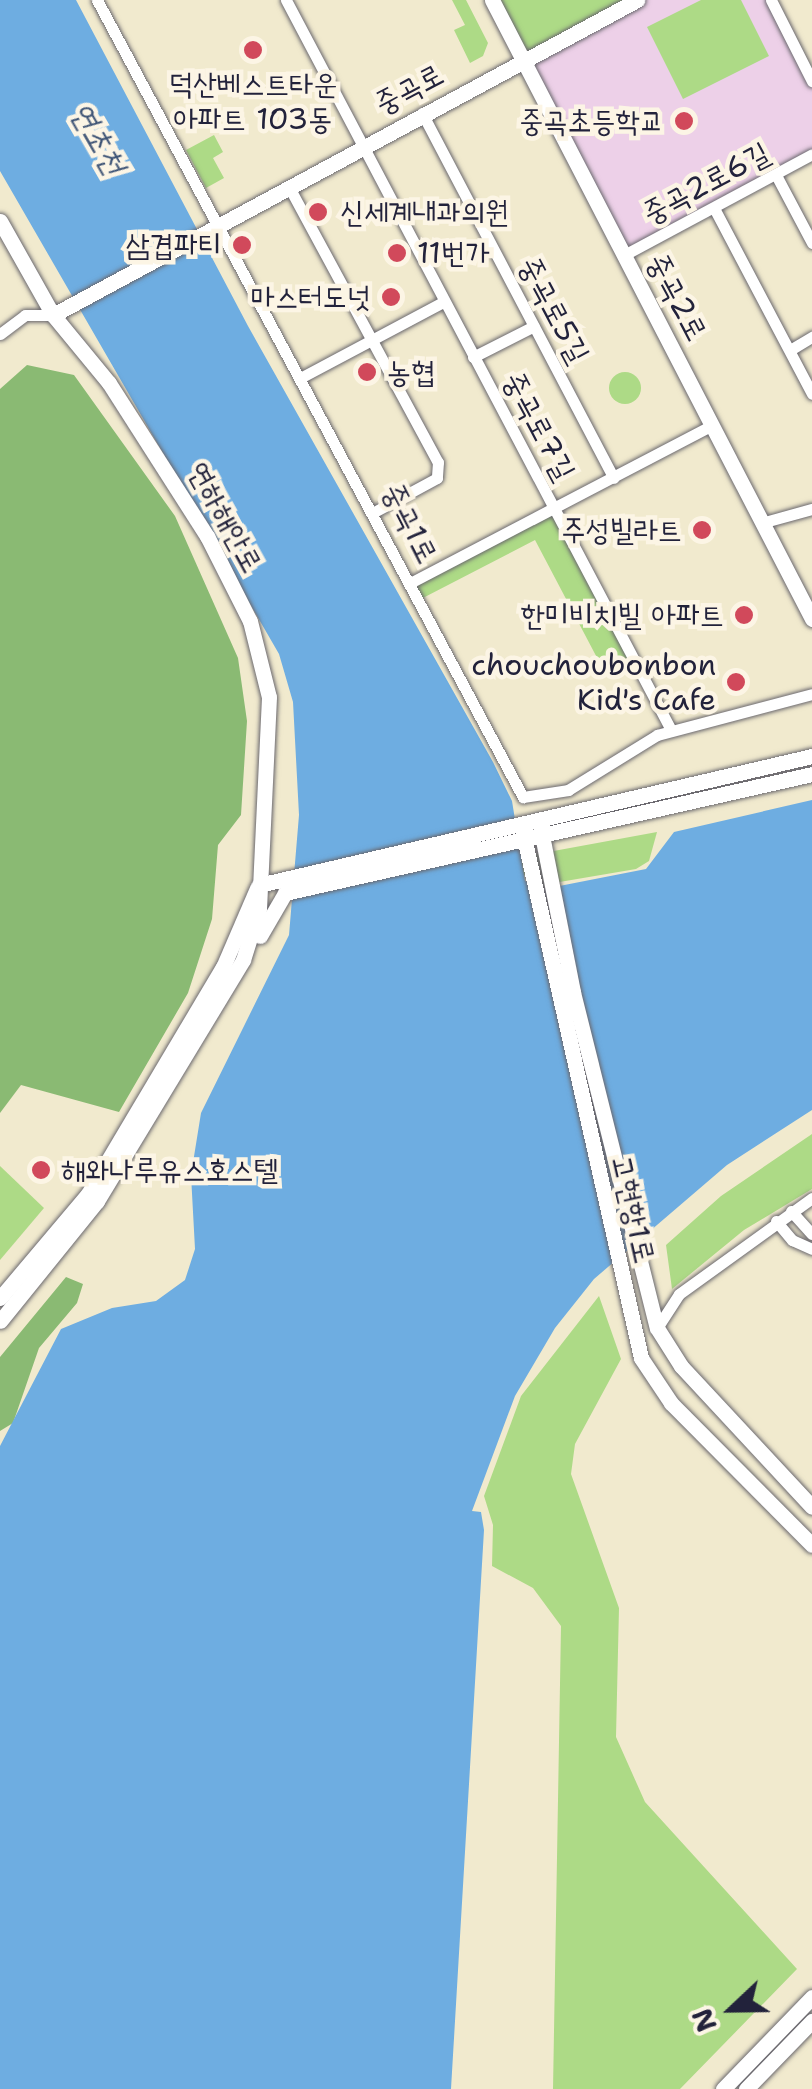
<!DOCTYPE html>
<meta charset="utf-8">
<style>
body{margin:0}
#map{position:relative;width:812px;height:2089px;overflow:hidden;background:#f1eace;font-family:"Shantell Sans","Poor Story",sans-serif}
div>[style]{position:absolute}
.built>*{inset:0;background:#edd0e8}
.green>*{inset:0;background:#adda86}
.round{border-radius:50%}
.forest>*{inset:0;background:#8aba73}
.water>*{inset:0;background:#6eade1}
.roads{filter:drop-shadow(0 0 2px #6a686e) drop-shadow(0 0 2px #6a686e)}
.street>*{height:11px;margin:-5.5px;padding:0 5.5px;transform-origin:5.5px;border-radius:5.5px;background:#fff}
.secondary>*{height:15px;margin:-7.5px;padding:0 7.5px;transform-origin:7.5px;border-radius:7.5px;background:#fff}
.dots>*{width:28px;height:28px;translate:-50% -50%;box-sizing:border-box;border:5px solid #fcf5e5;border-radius:50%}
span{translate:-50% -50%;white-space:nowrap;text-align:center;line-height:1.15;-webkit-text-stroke:9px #fcf5e5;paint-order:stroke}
.poi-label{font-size:30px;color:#22223b}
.right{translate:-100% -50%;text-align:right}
.left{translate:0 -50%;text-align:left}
.street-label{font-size:30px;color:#22223b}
.water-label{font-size:32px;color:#3d5375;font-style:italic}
.north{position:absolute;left:682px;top:1959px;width:100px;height:100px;-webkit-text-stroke:8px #fcf5e5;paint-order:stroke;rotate:248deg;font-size:28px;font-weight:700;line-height:40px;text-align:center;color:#22223b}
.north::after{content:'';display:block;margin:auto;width:35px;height:45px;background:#22223b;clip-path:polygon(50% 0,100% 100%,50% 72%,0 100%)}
</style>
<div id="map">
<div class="built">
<div style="clip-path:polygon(637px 0,771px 0,812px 81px,812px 154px,624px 255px,524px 59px)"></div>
</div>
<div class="green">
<div style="clip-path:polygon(452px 0,466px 0,488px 43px,483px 56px,470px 63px,454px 30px,465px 25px)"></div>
<div style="clip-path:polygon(492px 0,637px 0,524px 59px)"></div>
<div style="clip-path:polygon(701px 0,741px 0,769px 56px,683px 99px,647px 27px)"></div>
<div style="clip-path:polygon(214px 135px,223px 152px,213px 158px,224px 178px,206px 188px,186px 150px)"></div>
<div class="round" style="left:609px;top:372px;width:32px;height:32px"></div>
<div style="clip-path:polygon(555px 508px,633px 656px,604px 671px,535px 540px,419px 600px,410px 583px)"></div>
<div style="clip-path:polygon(657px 832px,649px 861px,636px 869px,536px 886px,522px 873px,521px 857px)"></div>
<div style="clip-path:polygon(812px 1134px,812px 1189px,744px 1230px,672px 1289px,666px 1245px,721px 1196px)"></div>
<div style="clip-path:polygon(0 1166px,44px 1208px,0 1260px)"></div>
<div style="clip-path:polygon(599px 1296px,621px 1359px,575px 1444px,571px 1474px,619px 1608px,616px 1737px,645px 1802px,797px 1969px,680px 2089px,553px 2089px,561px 1626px,533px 1588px,492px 1566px,493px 1525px,484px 1496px,521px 1396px)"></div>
</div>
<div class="forest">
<div style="clip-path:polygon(27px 365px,74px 375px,175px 516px,238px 658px,247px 721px,241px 815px,218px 845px,212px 919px,188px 993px,119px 1112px,21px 1085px,0 1113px,0 389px)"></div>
<div style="clip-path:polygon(66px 1277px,83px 1284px,77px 1303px,39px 1348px,13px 1423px,0 1431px,0 1357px)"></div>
</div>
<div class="water">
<div style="clip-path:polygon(0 0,76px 0,248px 326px,493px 762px,512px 801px,525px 881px,544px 889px,646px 869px,674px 832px,812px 800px,812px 1110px,727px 1165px,594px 1279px,555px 1328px,515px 1396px,472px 1511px,481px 1512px,484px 1530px,451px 2089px,0 2089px,0 1446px,61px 1329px,112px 1308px,156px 1301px,185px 1280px,195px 1249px,191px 1175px,201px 1113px,289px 935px,299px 815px,293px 702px,279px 654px,0 171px)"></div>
</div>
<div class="roads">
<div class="street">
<div style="left:97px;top:0;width:904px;rotate:61.88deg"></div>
<div style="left:523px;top:797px;width:46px;rotate:-8.8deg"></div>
<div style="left:568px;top:790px;width:105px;rotate:-31.7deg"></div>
<div style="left:657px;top:735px;width:160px;rotate:-14.8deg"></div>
<div style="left:286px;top:0;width:825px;rotate:62.19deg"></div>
<div style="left:771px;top:0;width:91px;rotate:63.2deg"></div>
<div style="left:422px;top:113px;width:412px;rotate:62.3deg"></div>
<div style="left:776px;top:175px;width:77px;rotate:62.1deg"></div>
<div style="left:289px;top:187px;width:313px;rotate:61.6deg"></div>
<div style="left:438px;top:462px;width:16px;rotate:94deg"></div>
<div style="left:437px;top:478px;width:72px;rotate:151.6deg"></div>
<div style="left:714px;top:208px;width:210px;rotate:62.2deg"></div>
<div style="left:624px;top:255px;width:213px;rotate:-28.2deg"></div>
<div style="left:0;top:334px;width:31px;rotate:-37deg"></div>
<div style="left:25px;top:315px;width:28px"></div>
<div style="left:790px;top:350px;width:26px;rotate:-31deg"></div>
<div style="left:473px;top:357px;width:68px;rotate:-26.9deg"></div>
<div style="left:302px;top:377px;width:160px;rotate:-28deg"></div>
<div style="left:761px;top:523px;width:53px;rotate:-15.4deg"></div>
<div style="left:410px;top:583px;width:341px;rotate:-27.6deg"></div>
<div style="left:791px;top:1211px;width:31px;rotate:48deg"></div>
<div style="left:776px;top:1221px;width:25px;rotate:50deg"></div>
<div style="left:792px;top:1240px;width:22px;rotate:24deg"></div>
<div style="left:657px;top:1328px;width:40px;rotate:-57.1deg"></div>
<div style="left:679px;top:1294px;width:164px;rotate:-35.8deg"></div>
</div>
<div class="secondary">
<div style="left:492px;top:0;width:697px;rotate:62.66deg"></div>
<div style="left:0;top:221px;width:108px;rotate:60.6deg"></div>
<div style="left:53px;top:315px;width:88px;rotate:50.5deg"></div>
<div style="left:109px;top:383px;width:182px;rotate:57.4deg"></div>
<div style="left:207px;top:536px;width:95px;rotate:63.2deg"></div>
<div style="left:250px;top:621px;width:78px;rotate:76deg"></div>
<div style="left:269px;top:697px;width:212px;rotate:92.7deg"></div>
<div style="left:259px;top:909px;width:53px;rotate:107.4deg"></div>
<div style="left:243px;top:960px;width:282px;rotate:121.2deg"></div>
<div style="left:97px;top:1201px;width:154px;rotate:128.9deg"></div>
<div style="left:53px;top:315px;width:664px;rotate:-28.34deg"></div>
<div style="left:539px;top:820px;width:175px;rotate:78.8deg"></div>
<div style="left:573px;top:992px;width:346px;rotate:76deg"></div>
<div style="left:657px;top:1328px;width:45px;rotate:57.7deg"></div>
<div style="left:681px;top:1366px;width:192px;rotate:47.1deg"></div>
<div style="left:521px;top:824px;width:547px;rotate:77.33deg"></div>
<div style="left:641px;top:1358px;width:54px;rotate:56.3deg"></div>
<div style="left:671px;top:1403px;width:200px;rotate:45.2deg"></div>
<div style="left:259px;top:885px;width:568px;rotate:-13.13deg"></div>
<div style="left:260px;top:936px;width:50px;rotate:-59.8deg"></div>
<div style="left:285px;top:893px;width:540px;rotate:-12.72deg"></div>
<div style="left:0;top:1298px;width:136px;rotate:-49.8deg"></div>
<div style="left:88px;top:1194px;width:264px;rotate:-59.3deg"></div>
<div style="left:223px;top:967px;width:86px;rotate:-66.7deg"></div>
<div style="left:723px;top:2089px;width:128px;rotate:-45.9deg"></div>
<div style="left:746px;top:2089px;width:95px;rotate:-45.9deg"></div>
</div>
</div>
<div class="dots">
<div style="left:253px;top:50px;background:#d1495b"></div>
<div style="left:684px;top:121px;background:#d1495b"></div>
<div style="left:318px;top:212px;background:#d1495b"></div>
<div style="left:242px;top:245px;background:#d1495b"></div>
<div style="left:397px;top:253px;background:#d1495b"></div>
<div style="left:391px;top:297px;background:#d1495b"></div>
<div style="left:367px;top:372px;background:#d1495b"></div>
<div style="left:702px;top:530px;background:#d1495b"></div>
<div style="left:744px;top:615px;background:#d1495b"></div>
<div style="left:736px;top:682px;background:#d1495b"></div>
<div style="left:41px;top:1170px;background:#d1495b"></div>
</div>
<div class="poi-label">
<span style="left:253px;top:101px">덕산베스트타운<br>아파트 103동</span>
<span class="right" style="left:664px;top:121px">중곡초등학교</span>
<span class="left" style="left:340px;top:212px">신세계내과의원</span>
<span class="right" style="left:222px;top:245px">삼겹파티</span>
<span class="left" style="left:417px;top:253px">11번가</span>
<span class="right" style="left:371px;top:297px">마스터도넛</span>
<span class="left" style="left:387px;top:372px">농협</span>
<span class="right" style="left:682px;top:530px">주성빌라트</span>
<span class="right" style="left:724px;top:615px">한미비치빌 아파트</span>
<span class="right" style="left:716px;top:682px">chouchoubonbon<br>Kid's Cafe</span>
<span class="left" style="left:61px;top:1170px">해와나루유스호스텔</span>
</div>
<div class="street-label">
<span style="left:409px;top:89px;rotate:-28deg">중곡로</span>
<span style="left:706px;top:183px;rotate:-28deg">중곡2로6길</span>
<span style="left:677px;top:297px;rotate:62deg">중곡2로</span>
<span style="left:554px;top:310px;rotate:62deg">중곡로5길</span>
<span style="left:539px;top:426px;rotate:62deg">중곡로7길</span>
<span style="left:225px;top:517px;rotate:61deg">연하해안로</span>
<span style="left:410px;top:523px;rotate:63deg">중곡1로</span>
<span style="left:633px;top:1209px;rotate:77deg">고현항1로</span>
</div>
<div class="water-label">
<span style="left:98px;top:138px;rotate:60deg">연초천</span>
</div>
<div class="north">N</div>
</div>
